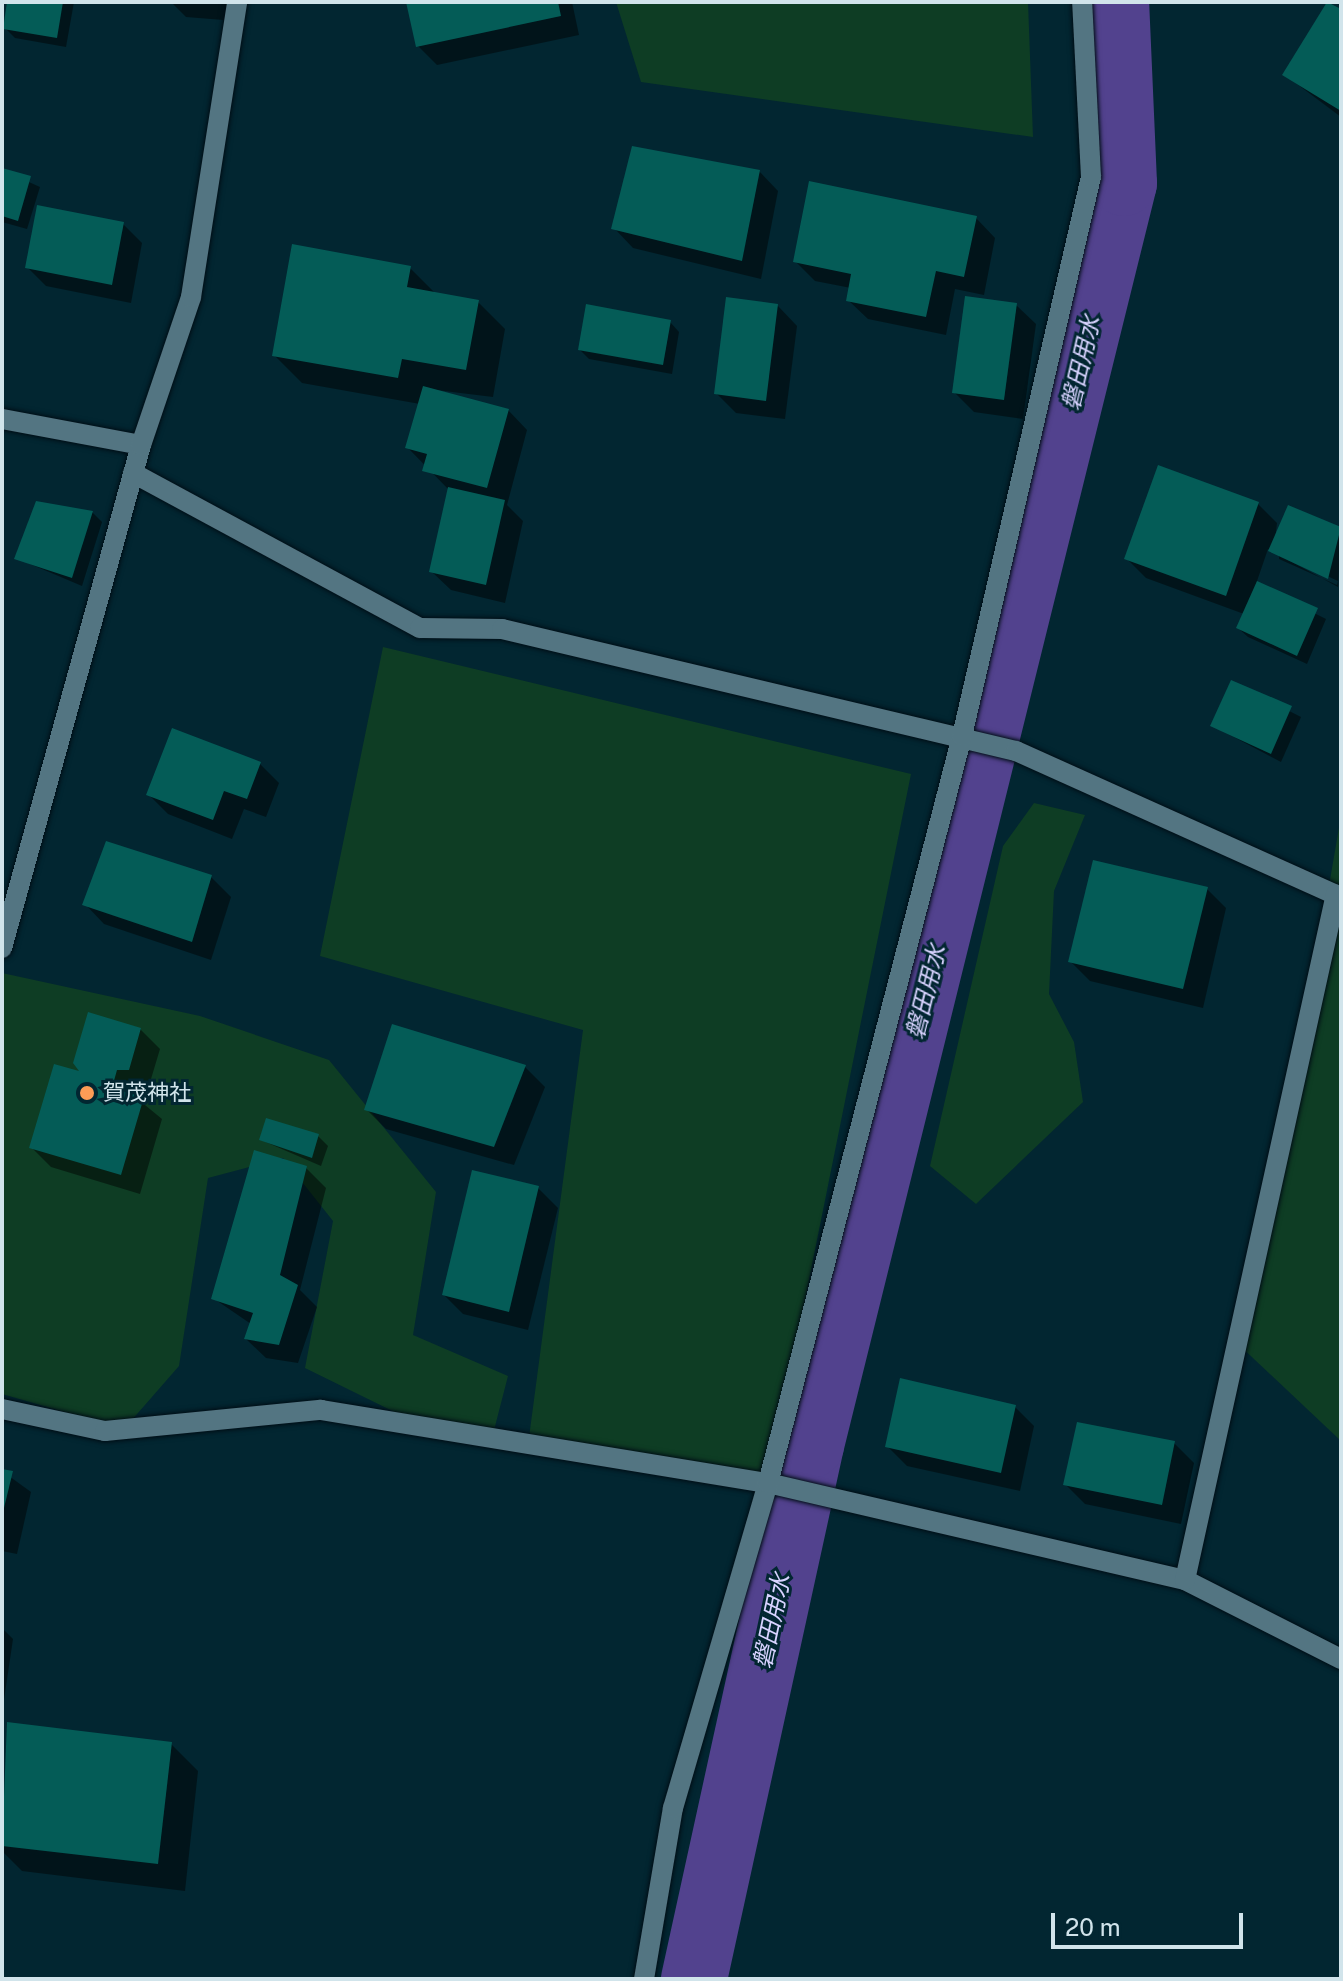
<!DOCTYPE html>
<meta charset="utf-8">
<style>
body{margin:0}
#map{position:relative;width:1343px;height:1981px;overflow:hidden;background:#022631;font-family:"Public Sans","Noto Sans JP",sans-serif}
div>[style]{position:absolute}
.green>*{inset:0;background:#0e3d24}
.shadow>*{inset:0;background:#0007}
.canal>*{height:66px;margin:-33px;padding:0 33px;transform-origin:33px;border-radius:33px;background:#52428e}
.building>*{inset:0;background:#045c57}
.roads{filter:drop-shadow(0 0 2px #000e16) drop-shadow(0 0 2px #000e16)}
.street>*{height:20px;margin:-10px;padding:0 10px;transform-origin:10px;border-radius:10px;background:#537582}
.dots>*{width:22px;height:22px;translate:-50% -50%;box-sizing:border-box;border:4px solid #022631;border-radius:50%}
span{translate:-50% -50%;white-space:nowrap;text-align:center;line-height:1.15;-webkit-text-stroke:6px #022631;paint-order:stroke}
.poi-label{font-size:22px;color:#d1e4eb}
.left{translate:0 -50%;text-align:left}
.water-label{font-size:24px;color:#d8d3ff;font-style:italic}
.frame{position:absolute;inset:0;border:4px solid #d1e4eb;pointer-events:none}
.scale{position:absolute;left:1051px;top:1913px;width:192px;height:36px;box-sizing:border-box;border:4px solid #d1e4eb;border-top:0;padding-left:10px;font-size:24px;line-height:28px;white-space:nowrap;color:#d1e4eb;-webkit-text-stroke:6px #022631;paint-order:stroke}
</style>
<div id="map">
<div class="green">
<div style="clip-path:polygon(616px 2px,1028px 2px,1033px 137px,641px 82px)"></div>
<div style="clip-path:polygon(383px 647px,911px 774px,768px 1483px,528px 1445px,583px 1030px,320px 956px)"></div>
<div style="clip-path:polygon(1034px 803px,1085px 815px,1054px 891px,1049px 994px,1074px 1042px,1083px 1102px,976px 1204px,930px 1166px,1003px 846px)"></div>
<div style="clip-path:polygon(1341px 816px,1341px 1441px,1237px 1343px,1294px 1088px)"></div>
<div style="clip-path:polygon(2px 973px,200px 1016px,329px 1060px,436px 1192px,413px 1335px,508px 1376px,492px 1438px,425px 1427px,305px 1368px,333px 1221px,283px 1158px,208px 1178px,179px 1366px,124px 1429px,2px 1394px)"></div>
</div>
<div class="shadow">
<div style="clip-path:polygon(9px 2px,74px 2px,66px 47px,15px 38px,5px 28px)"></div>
<div style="clip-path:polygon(171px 2px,237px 2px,236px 21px,186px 17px)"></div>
<div style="clip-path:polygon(408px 2px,572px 2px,579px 35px,437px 65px,418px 46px)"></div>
<div style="clip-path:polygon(1341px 11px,1341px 117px,1285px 75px)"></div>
<div style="clip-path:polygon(2px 170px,40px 187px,27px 229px,2px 222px)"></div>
<div style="clip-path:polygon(759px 171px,778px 191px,761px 279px,633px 248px,614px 228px)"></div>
<div style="clip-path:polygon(976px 218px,995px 238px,984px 295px,955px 289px,946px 335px,868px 319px,848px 300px,851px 288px,815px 281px,795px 261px)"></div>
<div style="clip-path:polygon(123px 224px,142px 243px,131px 303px,46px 286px,27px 267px)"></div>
<div style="clip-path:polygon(410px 268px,436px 294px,478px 302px,505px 329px,493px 397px,428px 389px,508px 410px,527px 430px,507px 505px,523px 521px,505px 603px,451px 590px,431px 571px,450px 491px,408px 448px,420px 404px,302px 383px,274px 355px)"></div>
<div style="clip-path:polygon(1016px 305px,1036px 324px,1023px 419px,974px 412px,954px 392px)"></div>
<div style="clip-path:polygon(778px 306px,797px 326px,785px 419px,736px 413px,716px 393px)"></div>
<div style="clip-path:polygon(670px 322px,679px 332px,672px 374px,589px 359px,580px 350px)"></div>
<div style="clip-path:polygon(evenodd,1258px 504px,1277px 523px,1275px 540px,1290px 507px,1341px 530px,1338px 587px,1268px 549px,1256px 584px,1326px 619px,1307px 664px,1248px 637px,1238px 628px,1244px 614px,1146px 578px,1126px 558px,1258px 504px,1279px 554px,1338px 581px,1337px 585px,1279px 559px,1279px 554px)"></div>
<div style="clip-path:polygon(92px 512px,102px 522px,82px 586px,16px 558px)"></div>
<div style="clip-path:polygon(1232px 682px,1301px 717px,1281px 762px,1213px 726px)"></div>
<div style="clip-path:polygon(260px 764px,279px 783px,266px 817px,244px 809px,232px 839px,168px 814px,148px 794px)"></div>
<div style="clip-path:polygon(211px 877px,231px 897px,211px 960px,104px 924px,85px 904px)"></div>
<div style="clip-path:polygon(1207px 889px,1226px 908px,1203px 1008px,1090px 981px,1070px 961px)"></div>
<div style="clip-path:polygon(393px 1026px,525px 1067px,545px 1087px,514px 1165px,386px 1129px,366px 1109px)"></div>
<div style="clip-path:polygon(140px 1029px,160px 1049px,148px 1089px,136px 1088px,134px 1096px,162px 1119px,140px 1194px,51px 1167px,32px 1148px)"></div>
<div style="clip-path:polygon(318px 1136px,328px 1146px,321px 1166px,261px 1140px)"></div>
<div style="clip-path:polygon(306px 1168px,326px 1188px,300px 1290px,317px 1307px,298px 1363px,266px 1358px,246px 1339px,251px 1324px,213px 1298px)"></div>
<div style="clip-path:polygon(538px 1188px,558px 1208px,528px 1330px,463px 1314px,444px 1295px)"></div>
<div style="clip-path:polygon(1015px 1407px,1034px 1426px,1020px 1491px,907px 1466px,888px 1447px)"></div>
<div style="clip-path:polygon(1174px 1443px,1194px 1463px,1181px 1524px,1085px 1504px,1066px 1485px)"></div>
<div style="clip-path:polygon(2px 1471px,31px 1492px,17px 1554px,2px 1551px)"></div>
<div style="clip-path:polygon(2px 1628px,13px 1639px,2px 1713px)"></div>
<div style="clip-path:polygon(8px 1725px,171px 1744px,198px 1771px,185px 1891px,22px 1871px,2px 1851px)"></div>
</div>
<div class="canal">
<div style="left:694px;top:1979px;width:547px;rotate:-77.64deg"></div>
<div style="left:811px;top:1445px;width:1300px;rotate:-76.07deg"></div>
<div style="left:1124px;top:183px;width:181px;rotate:-92.5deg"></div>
</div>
<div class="building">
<div style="clip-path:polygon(7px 2px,63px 2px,57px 38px,3px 29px)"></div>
<div style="clip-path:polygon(406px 2px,558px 2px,561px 16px,416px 47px)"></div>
<div style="clip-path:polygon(1327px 2px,1341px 9px,1341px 111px,1282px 75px)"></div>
<div style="clip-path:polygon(632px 146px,760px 170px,742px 261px,611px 229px)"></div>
<div style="clip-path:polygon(2px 168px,31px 176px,18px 221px,2px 216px)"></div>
<div style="clip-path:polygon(809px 181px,977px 216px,964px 277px,936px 271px,926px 317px,846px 301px,851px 274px,793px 262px)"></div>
<div style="clip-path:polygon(37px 205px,124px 222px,112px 285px,25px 268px)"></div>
<div style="clip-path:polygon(292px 244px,411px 266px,407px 287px,479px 300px,466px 370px,402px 359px,398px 378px,272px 356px)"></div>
<div style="clip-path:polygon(965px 296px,1017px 303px,1004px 400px,952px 393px)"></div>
<div style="clip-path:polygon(726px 297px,778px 304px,766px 401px,714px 394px)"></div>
<div style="clip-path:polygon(586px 304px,671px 320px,663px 365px,578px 350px)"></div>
<div style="clip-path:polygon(423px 386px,509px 409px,487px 488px,422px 471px,427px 454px,405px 448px)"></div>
<div style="clip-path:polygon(1158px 465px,1259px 502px,1226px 596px,1124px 559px)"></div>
<div style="clip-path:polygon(448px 487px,505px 500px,486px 585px,429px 572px)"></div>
<div style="clip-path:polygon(36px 501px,93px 511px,72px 578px,14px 559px)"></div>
<div style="clip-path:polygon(1288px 505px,1341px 527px,1328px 579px,1268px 551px)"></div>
<div style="clip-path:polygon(1257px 581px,1318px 608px,1297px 656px,1236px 628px)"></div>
<div style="clip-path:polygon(1231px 680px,1292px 706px,1271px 754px,1210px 726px)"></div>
<div style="clip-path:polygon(172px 728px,261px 762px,247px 799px,224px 791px,213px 820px,146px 795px)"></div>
<div style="clip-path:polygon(106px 841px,212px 875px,192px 942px,82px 905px)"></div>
<div style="clip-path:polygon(1093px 860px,1208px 887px,1183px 989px,1068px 962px)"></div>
<div style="clip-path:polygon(88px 1012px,141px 1028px,129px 1070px,117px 1070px,112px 1088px,144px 1097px,121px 1175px,29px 1148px,54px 1064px,79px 1071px,73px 1063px)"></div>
<div style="clip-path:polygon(392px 1024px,526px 1065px,494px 1147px,364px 1110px)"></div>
<div style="clip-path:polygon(266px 1118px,319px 1134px,312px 1158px,259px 1140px)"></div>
<div style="clip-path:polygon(254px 1150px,307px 1166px,280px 1275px,298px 1285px,279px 1345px,244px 1339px,253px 1313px,211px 1299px)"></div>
<div style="clip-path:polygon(472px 1170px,539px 1186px,509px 1312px,442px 1295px)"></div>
<div style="clip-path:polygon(900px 1378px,1016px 1405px,1001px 1473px,885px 1447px)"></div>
<div style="clip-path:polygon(1077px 1422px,1175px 1441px,1162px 1505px,1063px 1485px)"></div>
<div style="clip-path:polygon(2px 1469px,13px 1471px,3px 1512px,2px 1511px)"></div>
<div style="clip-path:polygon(7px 1722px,172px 1742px,158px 1864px,2px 1846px)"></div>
</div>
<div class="roads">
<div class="street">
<div style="left:2px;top:419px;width:141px;rotate:10.6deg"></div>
<div style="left:133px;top:473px;width:326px;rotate:28.4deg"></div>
<div style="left:420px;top:628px;width:82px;rotate:0.7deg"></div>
<div style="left:502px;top:629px;width:528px;rotate:13.35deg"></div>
<div style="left:1016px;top:751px;width:356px;rotate:24.2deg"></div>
<div style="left:2px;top:948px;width:522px;rotate:-74.55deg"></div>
<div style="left:141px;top:445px;width:156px;rotate:-71.3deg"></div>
<div style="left:191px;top:297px;width:299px;rotate:-81.1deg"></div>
<div style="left:2px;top:1409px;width:105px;rotate:12.1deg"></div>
<div style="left:105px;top:1431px;width:217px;rotate:-5.6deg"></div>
<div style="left:321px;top:1410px;width:453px;rotate:9.3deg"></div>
<div style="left:768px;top:1483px;width:428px;rotate:13.1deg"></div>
<div style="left:1185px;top:1580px;width:175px;rotate:26.9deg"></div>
<div style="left:1185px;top:1580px;width:702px;rotate:-77.59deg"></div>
<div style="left:644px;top:1979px;width:173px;rotate:-80.4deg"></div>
<div style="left:673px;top:1808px;width:339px;rotate:-73.7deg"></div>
<div style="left:768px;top:1483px;width:772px;rotate:-75.44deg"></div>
<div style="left:962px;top:736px;width:574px;rotate:-77.01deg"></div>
<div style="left:1091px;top:177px;width:175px;rotate:-92.9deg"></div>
</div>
</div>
<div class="dots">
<div style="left:87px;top:1093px;background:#fd9c56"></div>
</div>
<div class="poi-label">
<span class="left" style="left:103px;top:1093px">賀茂神社</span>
</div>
<div class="water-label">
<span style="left:1081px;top:363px;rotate:-77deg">磐田用水</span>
<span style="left:926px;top:992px;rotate:-76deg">磐田用水</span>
<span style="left:772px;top:1621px;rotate:-78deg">磐田用水</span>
</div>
<div class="frame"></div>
<div class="scale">20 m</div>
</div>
